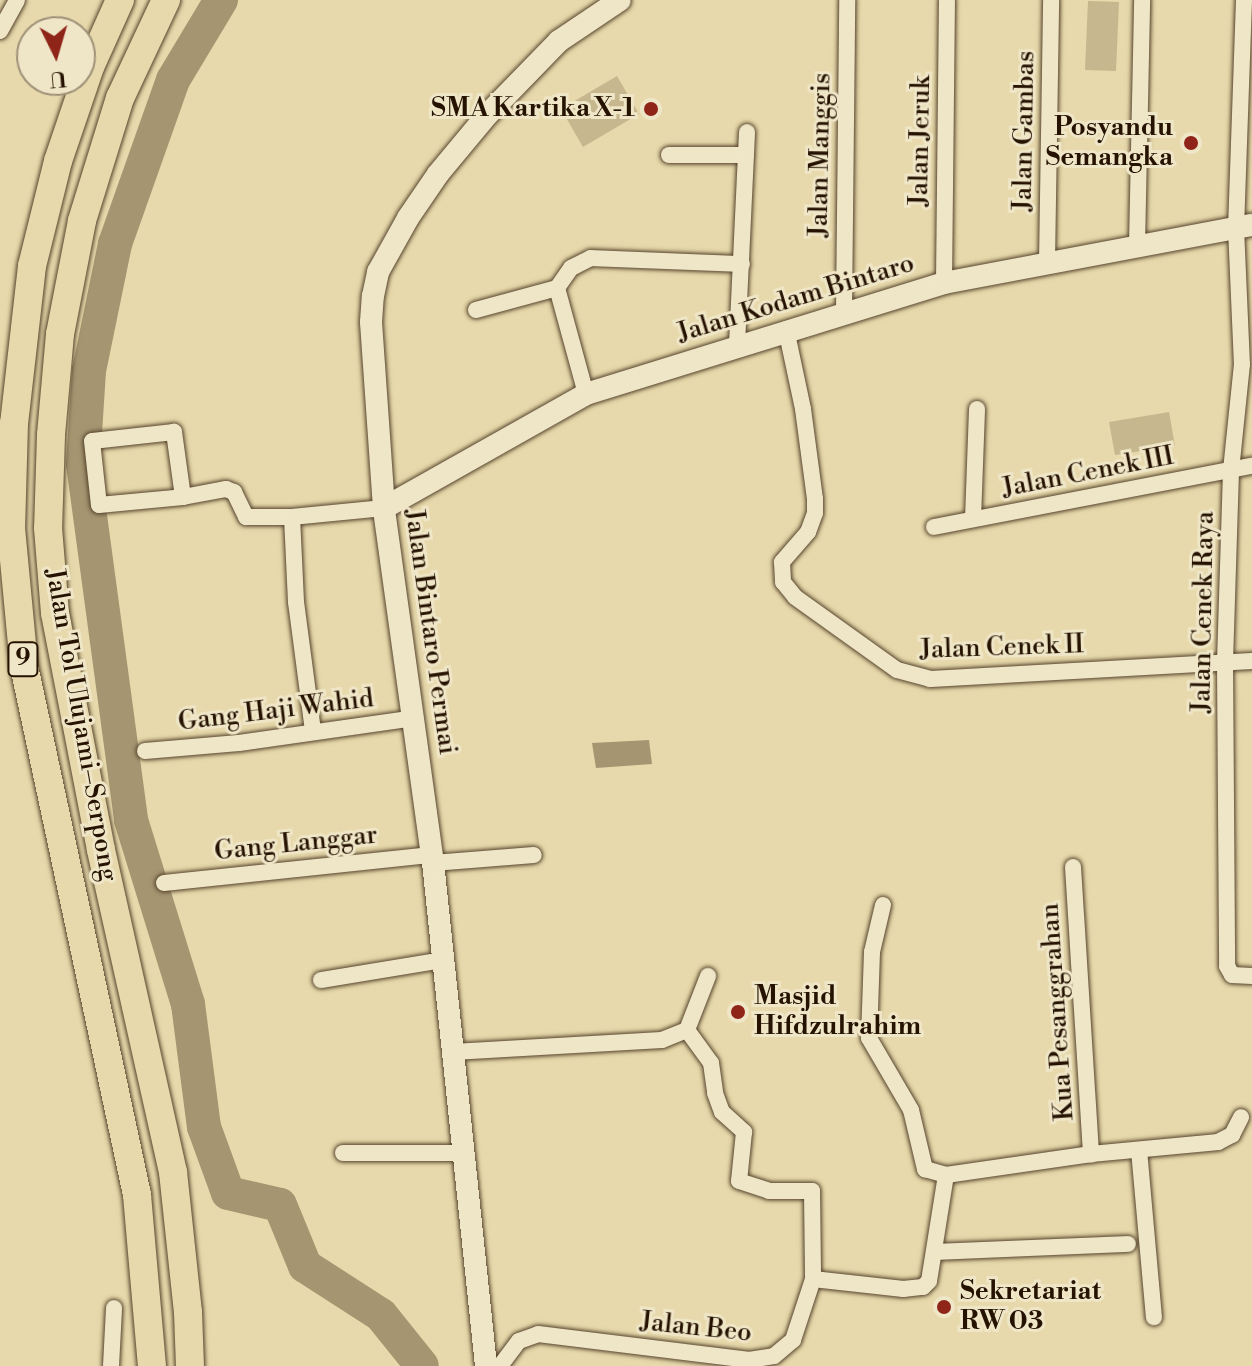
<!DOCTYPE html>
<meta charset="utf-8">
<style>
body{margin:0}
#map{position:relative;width:1252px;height:1366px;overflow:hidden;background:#e7d9ab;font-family:"Libre Bodoni",serif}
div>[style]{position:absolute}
.green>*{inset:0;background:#c6b78e}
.water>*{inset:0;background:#a59571}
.river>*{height:34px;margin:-17px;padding:0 17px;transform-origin:17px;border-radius:17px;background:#a59571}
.roads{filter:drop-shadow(0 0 2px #56442c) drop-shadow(0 0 2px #56442c)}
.street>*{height:16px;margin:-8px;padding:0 8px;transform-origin:8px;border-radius:8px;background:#efe6c8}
.secondary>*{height:22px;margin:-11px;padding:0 11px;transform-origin:11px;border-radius:11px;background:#efe6c8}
.highway>*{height:28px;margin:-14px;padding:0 14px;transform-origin:14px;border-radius:14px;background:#e7d9ab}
.dots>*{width:22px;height:22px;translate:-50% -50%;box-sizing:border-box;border:4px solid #efe6c8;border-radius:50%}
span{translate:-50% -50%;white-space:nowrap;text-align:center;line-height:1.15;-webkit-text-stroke:6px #efe6c8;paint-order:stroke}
.shield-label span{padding:2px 6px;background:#efe6c8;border:2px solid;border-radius:6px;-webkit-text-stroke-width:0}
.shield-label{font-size:24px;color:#251201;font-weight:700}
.poi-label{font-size:26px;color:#251201;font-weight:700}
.right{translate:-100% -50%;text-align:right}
.left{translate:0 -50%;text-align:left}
.street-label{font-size:26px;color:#251201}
.north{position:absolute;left:16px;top:16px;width:80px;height:80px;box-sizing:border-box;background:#efe6c8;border:2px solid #9e9178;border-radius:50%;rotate:175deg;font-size:22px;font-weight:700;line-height:32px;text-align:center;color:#251201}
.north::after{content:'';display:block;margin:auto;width:28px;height:36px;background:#8f2418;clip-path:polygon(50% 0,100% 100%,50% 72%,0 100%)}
</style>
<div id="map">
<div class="green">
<div style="clip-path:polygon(1088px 1px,1119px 2px,1116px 71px,1085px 70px)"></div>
<div style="clip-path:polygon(617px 76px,639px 114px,583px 147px,561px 109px)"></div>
<div style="clip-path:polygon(1169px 412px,1175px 446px,1115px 455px,1109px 422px)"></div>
</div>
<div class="water">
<div style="clip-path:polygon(649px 740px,652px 764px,596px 768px,592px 743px)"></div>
</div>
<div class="river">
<div style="left:221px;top:0;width:93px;rotate:121deg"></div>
<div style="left:173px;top:80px;width:174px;rotate:109.5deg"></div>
<div style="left:115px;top:244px;width:130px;rotate:101.6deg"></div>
<div style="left:89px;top:371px;width:93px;rotate:93.7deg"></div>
<div style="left:83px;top:464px;width:359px;rotate:82.3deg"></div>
<div style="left:131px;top:820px;width:193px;rotate:72.8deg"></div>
<div style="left:188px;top:1004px;width:124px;rotate:82.6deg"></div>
<div style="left:204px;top:1127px;width:70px;rotate:70deg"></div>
<div style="left:228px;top:1193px;width:53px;rotate:13deg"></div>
<div style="left:280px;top:1205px;width:66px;rotate:67.7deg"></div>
<div style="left:305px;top:1266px;width:90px;rotate:32.8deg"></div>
<div style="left:381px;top:1315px;width:65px;rotate:51.2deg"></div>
</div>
<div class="roads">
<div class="street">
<div style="left:1244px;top:0;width:228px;rotate:92deg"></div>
<div style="left:1236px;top:228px;width:136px;rotate:87.5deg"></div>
<div style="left:1242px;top:364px;width:108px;rotate:95.9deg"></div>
<div style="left:1231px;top:471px;width:190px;rotate:91.8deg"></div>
<div style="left:1225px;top:661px;width:305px;rotate:89.6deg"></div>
<div style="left:1227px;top:966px;width:10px;rotate:61deg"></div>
<div style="left:1232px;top:975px;width:20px;rotate:3deg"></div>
<div style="left:0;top:31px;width:35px;rotate:-61deg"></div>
<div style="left:669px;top:155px;width:77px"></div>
<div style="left:1137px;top:246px;width:246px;rotate:-88.8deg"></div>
<div style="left:1047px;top:263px;width:263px;rotate:-89.1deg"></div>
<div style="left:944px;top:283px;width:283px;rotate:-89.4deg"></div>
<div style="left:476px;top:310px;width:84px;rotate:-15.2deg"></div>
<div style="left:844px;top:311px;width:311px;rotate:-89.4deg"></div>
<div style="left:786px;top:329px;width:82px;rotate:78deg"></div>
<div style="left:803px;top:409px;width:91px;rotate:82.4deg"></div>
<div style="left:815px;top:499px;width:14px;rotate:90deg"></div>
<div style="left:815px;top:513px;width:20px;rotate:110deg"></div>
<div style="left:808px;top:532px;width:40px;rotate:131deg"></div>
<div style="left:782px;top:562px;width:20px;rotate:87deg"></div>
<div style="left:783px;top:582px;width:19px;rotate:51deg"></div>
<div style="left:795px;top:597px;width:125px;rotate:35.6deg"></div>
<div style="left:897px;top:670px;width:34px;rotate:15deg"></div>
<div style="left:930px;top:679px;width:323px;rotate:-3.2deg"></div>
<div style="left:737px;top:345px;width:213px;rotate:-87.3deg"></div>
<div style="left:586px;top:394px;width:110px;rotate:-105.3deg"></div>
<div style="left:557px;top:288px;width:24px;rotate:-55deg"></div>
<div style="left:571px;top:268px;width:22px;rotate:-27deg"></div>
<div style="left:591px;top:258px;width:151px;rotate:2.3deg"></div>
<div style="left:183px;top:497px;width:66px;rotate:-97.9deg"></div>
<div style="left:174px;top:432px;width:82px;rotate:173.7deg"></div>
<div style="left:92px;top:441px;width:64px;rotate:83.8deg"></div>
<div style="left:99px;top:505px;width:84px;rotate:-5.4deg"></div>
<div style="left:183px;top:497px;width:44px;rotate:-10.5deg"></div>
<div style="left:226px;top:489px;width:9px;rotate:21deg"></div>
<div style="left:234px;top:492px;width:28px;rotate:64deg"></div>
<div style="left:246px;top:517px;width:46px"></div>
<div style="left:973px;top:519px;width:110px;rotate:-87.9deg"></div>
<div style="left:934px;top:527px;width:324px;rotate:-10.9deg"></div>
<div style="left:313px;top:731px;width:130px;rotate:-97.5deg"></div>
<div style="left:296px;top:602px;width:85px;rotate:-92.7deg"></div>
<div style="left:292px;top:517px;width:92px;rotate:-5.6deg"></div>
<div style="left:145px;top:751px;width:94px;rotate:-4.9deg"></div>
<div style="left:239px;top:743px;width:177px;rotate:-8.1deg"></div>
<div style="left:433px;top:863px;width:101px;rotate:-4.5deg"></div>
<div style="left:1073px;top:867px;width:288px;rotate:86.4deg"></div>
<div style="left:164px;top:883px;width:269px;rotate:-6deg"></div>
<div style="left:883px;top:905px;width:48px;rotate:103.2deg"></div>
<div style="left:872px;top:952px;width:86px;rotate:92deg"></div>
<div style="left:869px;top:1038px;width:83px;rotate:59.7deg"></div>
<div style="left:911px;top:1110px;width:61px;rotate:76.7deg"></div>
<div style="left:925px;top:1169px;width:22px;rotate:16deg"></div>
<div style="left:321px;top:980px;width:124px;rotate:-9.3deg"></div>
<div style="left:687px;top:1030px;width:41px;rotate:54deg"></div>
<div style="left:711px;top:1063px;width:30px;rotate:82deg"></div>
<div style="left:715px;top:1093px;width:20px;rotate:70deg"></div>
<div style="left:722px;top:1112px;width:30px;rotate:42deg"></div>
<div style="left:744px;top:1132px;width:49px;rotate:95.8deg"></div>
<div style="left:739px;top:1181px;width:32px;rotate:18deg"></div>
<div style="left:769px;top:1191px;width:43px"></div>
<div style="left:812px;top:1191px;width:88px;rotate:89.3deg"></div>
<div style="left:453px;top:1052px;width:209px;rotate:-3.3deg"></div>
<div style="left:662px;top:1040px;width:27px;rotate:-22deg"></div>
<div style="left:687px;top:1030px;width:58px;rotate:-68.7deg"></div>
<div style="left:1139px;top:1150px;width:168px;rotate:84.9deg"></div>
<div style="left:343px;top:1153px;width:121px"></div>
<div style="left:936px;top:1252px;width:192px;rotate:-2.4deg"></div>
<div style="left:111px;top:1366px;width:58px;rotate:-87deg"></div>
<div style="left:500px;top:1366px;width:31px;rotate:-53deg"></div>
<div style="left:519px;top:1341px;width:20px;rotate:-20deg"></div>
<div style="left:538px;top:1334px;width:213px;rotate:7deg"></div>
<div style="left:749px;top:1360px;width:25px;rotate:-9deg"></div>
<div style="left:774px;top:1356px;width:25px;rotate:-40deg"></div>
<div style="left:793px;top:1340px;width:64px;rotate:-71.8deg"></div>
<div style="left:813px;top:1279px;width:91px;rotate:6.3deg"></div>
<div style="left:903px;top:1289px;width:20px;rotate:-6deg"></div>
<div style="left:923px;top:1287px;width:8px;rotate:-45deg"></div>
<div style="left:929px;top:1281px;width:107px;rotate:-80.9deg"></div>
<div style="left:946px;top:1175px;width:147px;rotate:-8.2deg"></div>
<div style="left:1091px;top:1154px;width:128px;rotate:-5.4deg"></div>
<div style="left:1218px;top:1142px;width:16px;rotate:-27deg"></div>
<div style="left:1232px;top:1135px;width:20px;rotate:-63deg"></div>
</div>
<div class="secondary">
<div style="left:384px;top:508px;width:232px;rotate:-29.4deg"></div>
<div style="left:586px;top:394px;width:375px;rotate:-17.2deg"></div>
<div style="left:944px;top:283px;width:313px;rotate:-10.7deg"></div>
<div style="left:486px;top:1366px;width:506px;rotate:-96.01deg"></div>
<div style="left:433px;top:863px;width:358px;rotate:-97.9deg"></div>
<div style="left:384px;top:508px;width:186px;rotate:-94deg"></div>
<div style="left:371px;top:322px;width:26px;rotate:-86deg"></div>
<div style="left:373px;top:296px;width:25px;rotate:-78deg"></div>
<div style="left:378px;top:272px;width:62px;rotate:-60.9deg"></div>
<div style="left:408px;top:218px;width:53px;rotate:-55.7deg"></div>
<div style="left:438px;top:174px;width:78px;rotate:-50.2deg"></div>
<div style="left:488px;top:114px;width:102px;rotate:-45.8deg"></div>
<div style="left:559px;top:41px;width:73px;rotate:-33.9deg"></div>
</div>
<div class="highway">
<div style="left:120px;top:0;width:73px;rotate:114.1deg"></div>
<div style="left:90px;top:67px;width:99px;rotate:108.8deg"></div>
<div style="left:58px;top:161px;width:108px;rotate:103.9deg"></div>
<div style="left:32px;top:266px;width:158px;rotate:96.5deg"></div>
<div style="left:14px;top:423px;width:105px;rotate:91.6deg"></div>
<div style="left:11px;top:528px;width:139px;rotate:84.6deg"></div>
<div style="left:24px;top:666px;width:541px;rotate:77.94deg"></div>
<div style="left:137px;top:1195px;width:172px;rotate:85deg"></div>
<div style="left:166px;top:0;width:108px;rotate:115.1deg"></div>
<div style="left:120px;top:98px;width:129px;rotate:107.2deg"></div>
<div style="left:82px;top:221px;width:115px;rotate:101deg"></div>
<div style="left:60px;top:334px;width:101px;rotate:95.1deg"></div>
<div style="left:51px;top:435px;width:93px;rotate:91.8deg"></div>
<div style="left:48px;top:528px;width:85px;rotate:85.3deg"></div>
<div style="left:55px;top:613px;width:241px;rotate:79deg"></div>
<div style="left:101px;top:850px;width:330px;rotate:77.4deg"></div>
<div style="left:173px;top:1172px;width:141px;rotate:83.9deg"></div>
<div style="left:188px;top:1312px;width:54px;rotate:87.9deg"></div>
</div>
</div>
<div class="dots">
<div style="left:651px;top:109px;background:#8f2418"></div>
<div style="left:1191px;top:143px;background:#8f2418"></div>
<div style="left:738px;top:1012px;background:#8f2418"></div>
<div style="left:944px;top:1307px;background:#8f2418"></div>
</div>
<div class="shield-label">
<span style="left:23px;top:659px">9</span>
</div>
<div class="poi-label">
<span class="right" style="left:635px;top:109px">SMA Kartika X-1</span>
<span class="right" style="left:1173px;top:143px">Posyandu<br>Semangka</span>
<span class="left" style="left:754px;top:1012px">Masjid<br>Hifdzulrahim</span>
<span class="left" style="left:960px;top:1307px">Sekretariat<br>RW 03</span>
</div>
<div class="street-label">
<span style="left:1025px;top:131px;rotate:-89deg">Jalan Gambas</span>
<span style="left:921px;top:141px;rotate:-89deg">Jalan Jeruk</span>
<span style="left:821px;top:155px;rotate:-89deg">Jalan Manggis</span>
<span style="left:796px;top:299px;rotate:-17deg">Jalan Kodam Bintaro</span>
<span style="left:1088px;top:473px;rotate:-11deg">Jalan Cenek III</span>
<span style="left:1204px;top:612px;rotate:-89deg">Jalan Cenek Raya</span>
<span style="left:430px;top:632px;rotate:82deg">Jalan Bintaro Permai</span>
<span style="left:1002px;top:648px;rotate:-2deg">Jalan Cenek II</span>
<span style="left:276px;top:711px;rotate:-7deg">Gang Haji Wahid</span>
<span style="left:81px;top:725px;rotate:80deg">Jalan Tol Ulujami–Serpong</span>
<span style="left:296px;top:844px;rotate:-6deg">Gang Langgar</span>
<span style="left:1058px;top:1012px;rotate:-94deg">Kua Pesanggrahan</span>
<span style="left:696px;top:1328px;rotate:6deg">Jalan Beo</span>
</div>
<div class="north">U</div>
</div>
